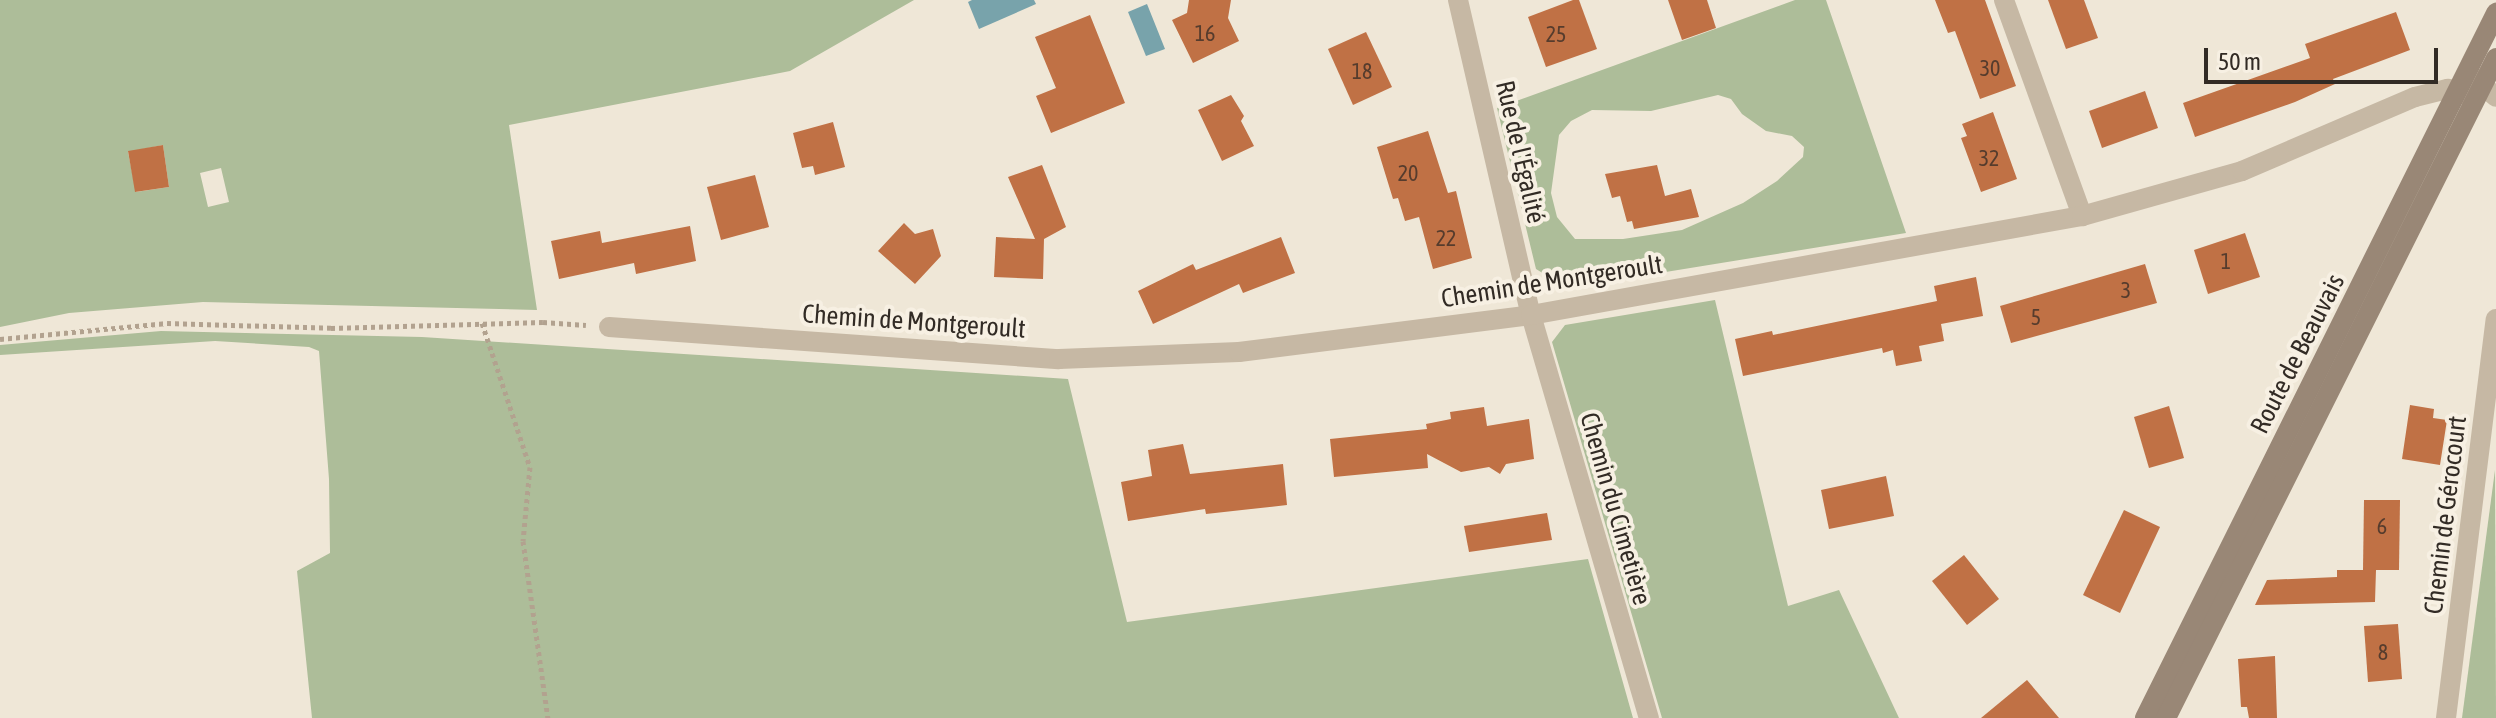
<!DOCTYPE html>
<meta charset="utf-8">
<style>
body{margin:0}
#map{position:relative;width:2496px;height:718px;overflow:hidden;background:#efe7d7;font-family:"Asap Condensed",sans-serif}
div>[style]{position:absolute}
.green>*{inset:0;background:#adbd99}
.water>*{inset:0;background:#78a3ab}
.building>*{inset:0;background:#c07145}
.path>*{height:5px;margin-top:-2.5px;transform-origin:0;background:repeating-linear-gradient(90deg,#b2a28f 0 4px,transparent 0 8px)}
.minor>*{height:20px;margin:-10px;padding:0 10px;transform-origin:10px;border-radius:10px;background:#c6b8a4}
.secondary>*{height:20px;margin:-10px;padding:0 10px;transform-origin:10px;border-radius:10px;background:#998776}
span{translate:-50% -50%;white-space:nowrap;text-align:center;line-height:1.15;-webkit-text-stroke:8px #f7f0e3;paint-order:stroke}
.number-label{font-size:22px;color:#563c2d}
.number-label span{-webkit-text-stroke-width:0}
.street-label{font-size:26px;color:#322b25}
.scale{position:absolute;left:2204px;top:48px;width:234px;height:36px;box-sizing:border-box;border:4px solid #322b25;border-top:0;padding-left:10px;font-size:24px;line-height:28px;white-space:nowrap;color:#322b25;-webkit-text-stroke:6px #f7f0e3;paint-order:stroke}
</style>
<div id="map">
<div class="green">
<div style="clip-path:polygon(evenodd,0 0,914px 0,790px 71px,509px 125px,537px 310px,203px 302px,69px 313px,0 327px,0 0,163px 145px,169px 187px,136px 192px,128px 152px,163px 145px,0 0,221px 168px,229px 202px,208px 207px,200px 173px,221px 168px)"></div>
<div style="clip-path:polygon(evenodd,1795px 0,1826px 0,1906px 233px,1567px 288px,1536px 269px,1497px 108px,1795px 0,1718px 95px,1731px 99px,1742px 114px,1766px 131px,1792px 136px,1804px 147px,1803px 157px,1777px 181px,1743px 203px,1682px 230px,1623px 239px,1575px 239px,1557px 217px,1551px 193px,1559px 135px,1571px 121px,1592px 110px,1651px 111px,1718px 95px)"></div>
<div style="clip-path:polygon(1715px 300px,1788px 606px,1839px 590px,1899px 718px,1662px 718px,1552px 342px,1565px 325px)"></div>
<div style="clip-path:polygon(161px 331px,422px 337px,1068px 379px,1127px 622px,1588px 559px,1633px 718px,312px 718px,297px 571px,330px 553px,329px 479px,319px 351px,309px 347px,215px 341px,0 355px,0 345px)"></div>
<div style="clip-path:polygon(2495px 470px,2496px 718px,2462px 718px)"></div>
</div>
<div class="water">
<div style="clip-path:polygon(972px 0,1034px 0,1036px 4px,979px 29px,968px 2px)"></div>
<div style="clip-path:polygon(1147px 4px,1165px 49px,1146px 56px,1128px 12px)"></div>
</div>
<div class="building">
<div style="clip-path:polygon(1189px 0,1231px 0,1228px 18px,1239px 41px,1193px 63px,1172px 20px,1187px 13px)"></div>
<div style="clip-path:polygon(1573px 0,1579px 0,1597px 49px,1546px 67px,1528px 17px)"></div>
<div style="clip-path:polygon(1668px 0,1707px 0,1716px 28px,1682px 40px)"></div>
<div style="clip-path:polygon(1935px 0,1985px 0,2016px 86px,1980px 99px,1955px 31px,1948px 33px)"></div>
<div style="clip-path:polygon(2048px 0,2084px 0,2098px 38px,2066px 49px)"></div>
<div style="clip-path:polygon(2396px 12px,2410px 50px,2333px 79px,2335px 84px,2295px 102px,2195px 137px,2183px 103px,2310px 58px,2305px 44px)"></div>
<div style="clip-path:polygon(1090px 15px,1125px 103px,1051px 133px,1036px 96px,1056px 88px,1035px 37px)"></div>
<div style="clip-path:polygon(1366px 32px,1392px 87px,1353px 105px,1328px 49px)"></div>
<div style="clip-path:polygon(2145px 91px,2158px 128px,2102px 148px,2089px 111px)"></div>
<div style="clip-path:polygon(1231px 95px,1244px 116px,1241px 121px,1254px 146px,1222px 161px,1198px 110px)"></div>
<div style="clip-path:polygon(1993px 112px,2017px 179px,1981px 192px,1961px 138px,1967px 136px,1962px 124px)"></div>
<div style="clip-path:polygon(833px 122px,845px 167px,815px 175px,813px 166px,802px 168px,793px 133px)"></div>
<div style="clip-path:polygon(1428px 131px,1448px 193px,1456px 191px,1472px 258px,1433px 269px,1419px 217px,1405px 221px,1398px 198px,1393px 199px,1377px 147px)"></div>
<div style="clip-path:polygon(163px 145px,169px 187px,135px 192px,128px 151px)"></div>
<div style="clip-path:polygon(1042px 165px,1066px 227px,1044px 239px,1043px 279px,994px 277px,996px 237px,1035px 239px,1008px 177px)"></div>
<div style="clip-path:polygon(1657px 165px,1665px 196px,1691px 189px,1699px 217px,1634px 229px,1632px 221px,1627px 222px,1620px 196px,1612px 198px,1605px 174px)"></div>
<div style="clip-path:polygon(755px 175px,769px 227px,721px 240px,707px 187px)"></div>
<div style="clip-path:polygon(904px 223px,915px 234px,933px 229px,941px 256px,915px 284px,878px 251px)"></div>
<div style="clip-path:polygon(690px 226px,696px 261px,636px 274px,634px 263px,559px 279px,551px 241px,600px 231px,602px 243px)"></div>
<div style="clip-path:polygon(2245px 233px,2260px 277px,2208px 294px,2194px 250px)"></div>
<div style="clip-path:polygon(1281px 237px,1295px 273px,1243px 293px,1239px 284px,1153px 324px,1138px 291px,1193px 264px,1196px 270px)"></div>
<div style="clip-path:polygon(2145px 264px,2157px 303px,2011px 343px,2000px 306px)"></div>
<div style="clip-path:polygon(1976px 277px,1983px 316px,1941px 324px,1944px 341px,1919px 346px,1922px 361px,1896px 366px,1893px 350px,1883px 353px,1882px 348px,1743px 376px,1735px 339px,1772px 331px,1773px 335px,1937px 301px,1934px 286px)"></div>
<div style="clip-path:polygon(2410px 405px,2434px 409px,2433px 418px,2447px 420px,2440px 465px,2402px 459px)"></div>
<div style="clip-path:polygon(2169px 406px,2184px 458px,2149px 468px,2134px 417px)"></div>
<div style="clip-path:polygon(1484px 407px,1487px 426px,1529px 419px,1534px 459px,1506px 464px,1500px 474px,1489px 467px,1461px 472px,1427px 454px,1428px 468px,1334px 477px,1330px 439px,1427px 429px,1426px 424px,1451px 419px,1450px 412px)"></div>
<div style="clip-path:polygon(1183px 444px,1190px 474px,1283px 464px,1287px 505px,1206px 514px,1205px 509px,1128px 521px,1121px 482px,1152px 476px,1148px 450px)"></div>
<div style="clip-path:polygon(1886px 476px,1894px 516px,1829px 529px,1821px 490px)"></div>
<div style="clip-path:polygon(2364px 500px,2400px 500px,2399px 570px,2363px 570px)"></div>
<div style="clip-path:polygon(2124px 510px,2160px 527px,2120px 613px,2083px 595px)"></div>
<div style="clip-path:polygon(1547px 513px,1552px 540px,1469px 552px,1464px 526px)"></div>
<div style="clip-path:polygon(1964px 555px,1999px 599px,1967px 625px,1932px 581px)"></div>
<div style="clip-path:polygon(2337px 570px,2376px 570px,2375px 602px,2255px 605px,2267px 580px,2337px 577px)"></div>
<div style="clip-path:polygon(2398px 624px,2402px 679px,2368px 682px,2364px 626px)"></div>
<div style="clip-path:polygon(2275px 656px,2277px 718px,2249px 718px,2247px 707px,2241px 707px,2238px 659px)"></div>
<div style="clip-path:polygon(2027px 680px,2059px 718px,1981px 718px)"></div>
</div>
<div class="path">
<div style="left:482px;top:323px;width:152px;rotate:71.6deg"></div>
<div style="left:530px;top:467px;width:74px;rotate:95.4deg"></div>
<div style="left:523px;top:541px;width:179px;rotate:82deg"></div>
<div style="left:0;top:339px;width:168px;rotate:-5.5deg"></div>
<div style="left:167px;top:323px;width:164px;rotate:1.7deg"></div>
<div style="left:331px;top:328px;width:212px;rotate:-1.6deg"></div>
<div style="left:543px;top:322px;width:43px;rotate:4deg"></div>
</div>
<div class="minor">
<div style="left:1458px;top:0;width:323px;rotate:77deg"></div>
<div style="left:1531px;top:315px;width:420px;rotate:73.7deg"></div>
<div style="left:2004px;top:0;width:230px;rotate:70.1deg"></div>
<div style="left:2470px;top:75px;width:34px;rotate:40deg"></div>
<div style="left:609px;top:327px;width:451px;rotate:4.1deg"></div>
<div style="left:1059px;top:359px;width:180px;rotate:-2.2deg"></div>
<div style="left:1239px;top:352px;width:294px;rotate:-7.2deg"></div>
<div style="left:1531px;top:315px;width:560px;rotate:-10.19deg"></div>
<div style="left:2082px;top:216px;width:166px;rotate:-15.7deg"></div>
<div style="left:2242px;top:171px;width:188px;rotate:-23.2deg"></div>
<div style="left:2415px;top:97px;width:34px;rotate:-14deg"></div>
<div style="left:2448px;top:89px;width:25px;rotate:18deg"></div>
<div style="left:2446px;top:718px;width:402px;rotate:-82.9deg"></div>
</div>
<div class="secondary">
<div style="left:2145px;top:718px;width:788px;rotate:-63.53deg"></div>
<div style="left:2166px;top:718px;width:738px;rotate:-63.43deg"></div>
</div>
<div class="number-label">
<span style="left:1205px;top:34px">16</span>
<span style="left:1556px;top:35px">25</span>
<span style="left:1990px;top:69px">30</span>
<span style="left:1362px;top:72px">18</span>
<span style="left:1989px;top:159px">32</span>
<span style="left:1408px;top:174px">20</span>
<span style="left:1446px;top:239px">22</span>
<span style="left:2226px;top:262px">1</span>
<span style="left:2126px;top:291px">3</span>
<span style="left:2036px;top:318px">5</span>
<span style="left:2382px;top:527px">6</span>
<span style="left:2383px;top:653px">8</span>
</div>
<div class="street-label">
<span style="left:1520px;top:152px;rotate:77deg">Rue de l'Égalité</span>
<span style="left:1552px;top:282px;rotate:-9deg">Chemin de Montgeroult</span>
<span style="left:914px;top:322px;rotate:4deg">Chemin de Montgeroult</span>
<span style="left:2298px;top:354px;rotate:-63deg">Route de Beauvais</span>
<span style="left:1615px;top:509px;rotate:74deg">Chemin du Cimetière</span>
<span style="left:2446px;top:515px;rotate:-83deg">Chemin de Gérocourt</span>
</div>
<div class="scale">50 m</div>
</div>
